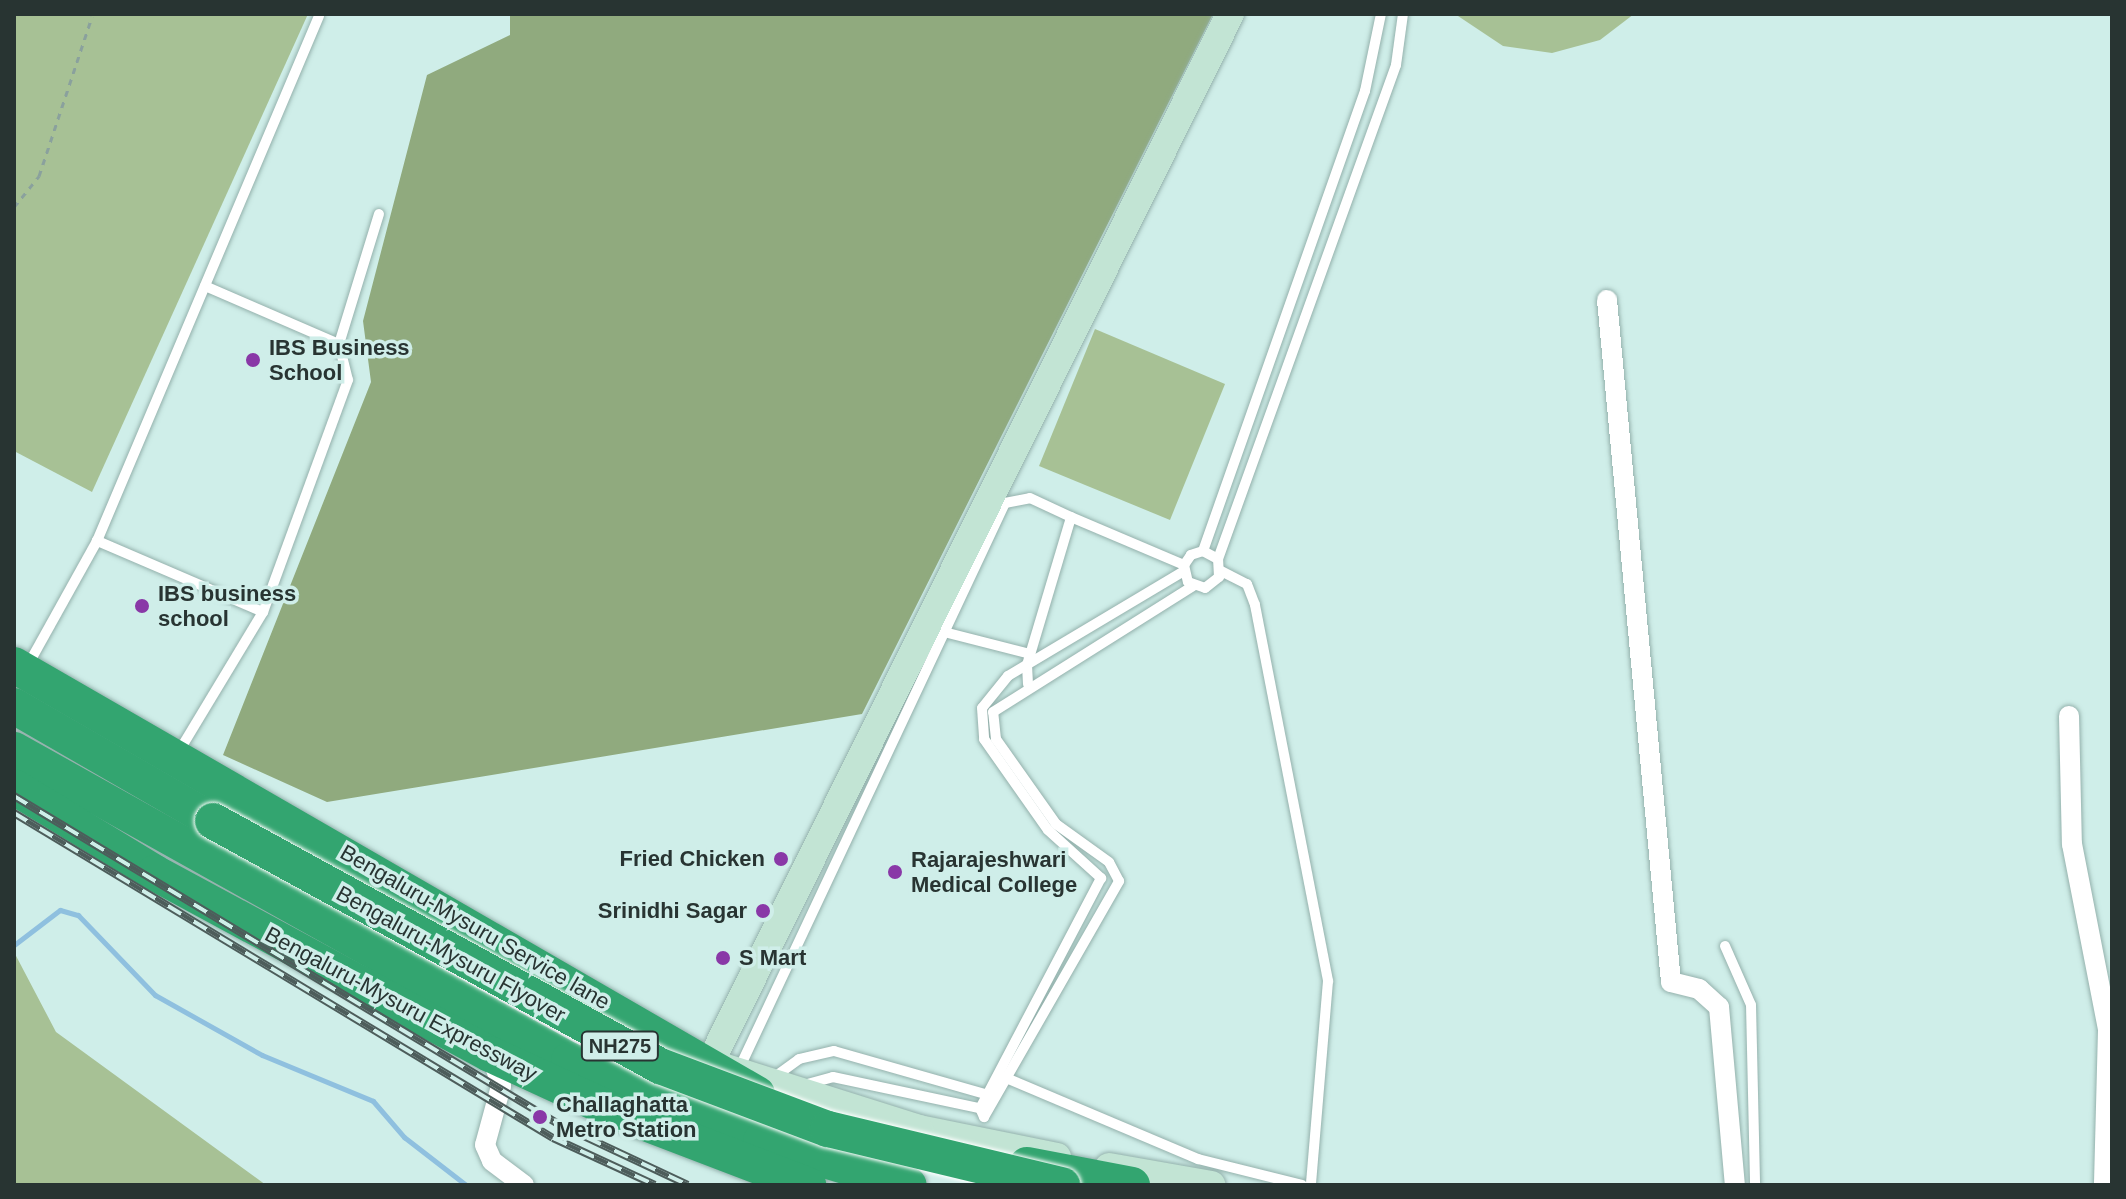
<!DOCTYPE html>
<style>
body{margin:0}
#map{position:relative;width:2126px;height:1199px;overflow:hidden;background:#cfeee9;font-family:Arial,sans-serif}
div>[style]{position:absolute}
.green>*{inset:0;background:#a7c195}
.forest>*{inset:0;background:#90aa7e}
.stream>*{height:5px;margin:-2.5px;padding:0 2.5px;transform-origin:2.5px;border-radius:2.5px;background:#8fc0df}
.path>*{height:3px;margin-top:-1.5px;transform-origin:0;background:repeating-linear-gradient(90deg,#8aa19d 0 6px,transparent 0 12px)}
.roads{filter:drop-shadow(0 0 2px #94b1ac) drop-shadow(0 0 2px #94b1ac)}
.lane>*{height:10px;margin:-5px;padding:0 5px;transform-origin:5px;border-radius:5px;background:#fff}
.street>*{height:20px;margin:-10px;padding:0 10px;transform-origin:10px;border-radius:10px;background:#fff}
.secondary>*{height:28px;margin:-14px;padding:0 14px;transform-origin:14px;border-radius:14px;background:#c2e4d4}
.highway>*{height:36px;margin:-18px;padding:0 18px;transform-origin:18px;border-radius:18px;background:#33a570}
.rail>*{height:8px;margin-top:-4px;transform-origin:0;background:repeating-linear-gradient(90deg,#cfeee9 0 15px,#4d5d5b 0 30px);box-sizing:border-box;border-block:2px solid #4d5d5b}
.bridges{filter:drop-shadow(0 0 2px #fff) drop-shadow(0 0 2px #fff)}
.highway-bridge>*{height:36px;margin:-18px;padding:0 18px;transform-origin:18px;border-radius:18px;background:#33a570}
.dots>*{width:22px;height:22px;translate:-50% -50%;box-sizing:border-box;border:4px solid #cfeee9;border-radius:50%}
span{translate:-50% -50%;white-space:nowrap;text-align:center;line-height:1.15;-webkit-text-stroke:7px #cfeee9;paint-order:stroke}
.shield-label span{padding:2px 6px;background:#cfeee9;border:2px solid;border-radius:6px;-webkit-text-stroke-width:0}
.shield-label{font-size:20px;color:#283432;font-weight:700}
.poi-label{font-size:22px;color:#283432;font-weight:700}
.left{translate:0 -50%;text-align:left}
.right{translate:-100% -50%;text-align:right}
.street-label{font-size:22px;color:#283432}
.frame{position:absolute;inset:0;border:16px solid #283432;pointer-events:none}
</style>
<div id="map">
<div class="green">
<div style="clip-path:polygon(14px 14px,308px 14px,92px 492px,14px 451px)"></div>
<div style="clip-path:polygon(1455px 14px,1634px 14px,1600px 40px,1552px 53px,1503px 46px)"></div>
<div style="clip-path:polygon(1095px 329px,1225px 384px,1170px 520px,1039px 466px)"></div>
<div style="clip-path:polygon(14px 952px,56px 1032px,266px 1185px,14px 1185px)"></div>
</div>
<div class="forest">
<div style="clip-path:polygon(510px 14px,1213px 14px,862px 714px,327px 802px,223px 755px,371px 382px,363px 321px,427px 75px,510px 35px)"></div>
</div>
<div class="stream">
<div style="left:14px;top:945px;width:58px;rotate:-37.3deg"></div>
<div style="left:60px;top:910px;width:19px;rotate:16deg"></div>
<div style="left:78px;top:915px;width:111px;rotate:46.1deg"></div>
<div style="left:155px;top:995px;width:123px;rotate:29.3deg"></div>
<div style="left:262px;top:1055px;width:120px;rotate:22.5deg"></div>
<div style="left:373px;top:1101px;width:48px;rotate:49.3deg"></div>
<div style="left:404px;top:1137px;width:78px;rotate:37.7deg"></div>
</div>
<div class="path">
<div style="left:14px;top:207px;width:40px;rotate:-51deg"></div>
<div style="left:39px;top:176px;width:168px;rotate:-71.6deg"></div>
</div>
<div class="roads">
<div class="lane">
<div style="left:205px;top:286px;width:146px;rotate:23.4deg"></div>
<div style="left:339px;top:344px;width:37px;rotate:76deg"></div>
<div style="left:348px;top:380px;width:247px;rotate:110.1deg"></div>
<div style="left:339px;top:344px;width:136px;rotate:-72.9deg"></div>
<div style="left:1203px;top:551px;width:488px;rotate:-70.6deg"></div>
<div style="left:1365px;top:91px;width:79px;rotate:-78.3deg"></div>
<div style="left:1218px;top:559px;width:17px;rotate:-152deg"></div>
<div style="left:1203px;top:551px;width:13px;rotate:162deg"></div>
<div style="left:1191px;top:555px;width:12px;rotate:125deg"></div>
<div style="left:1184px;top:565px;width:17px;rotate:77deg"></div>
<div style="left:1188px;top:582px;width:18px;rotate:19deg"></div>
<div style="left:1205px;top:588px;width:18px;rotate:-38deg"></div>
<div style="left:1219px;top:577px;width:18px;rotate:-93deg"></div>
<div style="left:1218px;top:559px;width:525px;rotate:-70.18deg"></div>
<div style="left:1396px;top:65px;width:51px;rotate:-82.2deg"></div>
<div style="left:1184px;top:571px;width:205px;rotate:149.2deg"></div>
<div style="left:1008px;top:676px;width:41px;rotate:129.1deg"></div>
<div style="left:982px;top:708px;width:31px;rotate:86deg"></div>
<div style="left:984px;top:739px;width:111px;rotate:54.9deg"></div>
<div style="left:1048px;top:830px;width:72px;rotate:42.2deg"></div>
<div style="left:1101px;top:878px;width:260px;rotate:117.7deg"></div>
<div style="left:980px;top:1108px;width:10px;rotate:66deg"></div>
<div style="left:984px;top:1117px;width:272px;rotate:-60.2deg"></div>
<div style="left:1119px;top:881px;width:21px;rotate:-118deg"></div>
<div style="left:1109px;top:862px;width:65px;rotate:-144.4deg"></div>
<div style="left:1056px;top:824px;width:104px;rotate:-125.2deg"></div>
<div style="left:996px;top:739px;width:27px;rotate:-96deg"></div>
<div style="left:993px;top:712px;width:236px;rotate:-32.2deg"></div>
<div style="left:1221px;top:571px;width:29px;rotate:27deg"></div>
<div style="left:1247px;top:584px;width:22px;rotate:69deg"></div>
<div style="left:1255px;top:605px;width:383px;rotate:79deg"></div>
<div style="left:1328px;top:981px;width:205px;rotate:94.8deg"></div>
<div style="left:944px;top:632px;width:89px;rotate:14.3deg"></div>
<div style="left:28px;top:665px;width:142px;rotate:-60.9deg"></div>
<div style="left:1028px;top:684px;width:19px;rotate:-93deg"></div>
<div style="left:1027px;top:665px;width:154px;rotate:-73.4deg"></div>
<div style="left:1071px;top:517px;width:123px;rotate:23deg"></div>
<div style="left:178px;top:753px;width:165px;rotate:-58.9deg"></div>
<div style="left:263px;top:612px;width:181px;rotate:-156.8deg"></div>
<div style="left:97px;top:541px;width:570px;rotate:-67.08deg"></div>
<div style="left:1725px;top:946px;width:64px;rotate:66.2deg"></div>
<div style="left:1751px;top:1005px;width:180px;rotate:88.7deg"></div>
<div style="left:739px;top:1069px;width:625px;rotate:-64.83deg"></div>
<div style="left:1005px;top:503px;width:25px;rotate:-11deg"></div>
<div style="left:1030px;top:498px;width:45px;rotate:24.9deg"></div>
<div style="left:1004px;top:1077px;width:211px;rotate:22.9deg"></div>
<div style="left:1198px;top:1159px;width:107px;rotate:14deg"></div>
<div style="left:773px;top:1078px;width:32px;rotate:-36deg"></div>
<div style="left:799px;top:1059px;width:36px;rotate:-13deg"></div>
<div style="left:834px;top:1051px;width:167px;rotate:15.9deg"></div>
<div style="left:800px;top:1086px;width:34px;rotate:-15deg"></div>
<div style="left:833px;top:1077px;width:153px;rotate:12deg"></div>
</div>
<div class="street">
<div style="left:1607px;top:300px;width:685px;rotate:84.64deg"></div>
<div style="left:1671px;top:982px;width:29px;rotate:14deg"></div>
<div style="left:1699px;top:989px;width:27px;rotate:42deg"></div>
<div style="left:1719px;top:1007px;width:179px;rotate:84.9deg"></div>
<div style="left:2069px;top:716px;width:128px;rotate:88.7deg"></div>
<div style="left:2072px;top:844px;width:189px;rotate:79deg"></div>
<div style="left:2108px;top:1030px;width:155px;rotate:91.5deg"></div>
<div style="left:492px;top:1056px;width:31px;rotate:73deg"></div>
<div style="left:501px;top:1086px;width:61px;rotate:105.2deg"></div>
<div style="left:485px;top:1145px;width:17px;rotate:66deg"></div>
<div style="left:492px;top:1161px;width:40px;rotate:37deg"></div>
</div>
<div class="secondary">
<div style="left:1057px;top:1157px;width:141px;rotate:-168.5deg"></div>
<div style="left:919px;top:1129px;width:219px;rotate:-162.5deg"></div>
<div style="left:710px;top:1063px;width:1171px;rotate:-63.63deg"></div>
<div style="left:1109px;top:1167px;width:104px;rotate:10deg"></div>
</div>
<div class="highway">
<div style="left:14px;top:665px;width:858px;rotate:30deg"></div>
<div style="left:14px;top:706px;width:230px;rotate:30deg"></div>
<div style="left:14px;top:750px;width:636px;rotate:29.19deg"></div>
<div style="left:569px;top:1060px;width:208px;rotate:22.9deg"></div>
<div style="left:761px;top:1141px;width:154px;rotate:16.6deg"></div>
<div style="left:14px;top:787px;width:165px;rotate:31.4deg"></div>
<div style="left:155px;top:873px;width:381px;rotate:28.4deg"></div>
<div style="left:490px;top:1054px;width:136px;rotate:24.7deg"></div>
<div style="left:614px;top:1111px;width:208px;rotate:20.9deg"></div>
<div style="left:1027px;top:1165px;width:107px;rotate:10.8deg"></div>
</div>
</div>
<div class="rail">
<div style="left:14px;top:796px;width:637px;rotate:31.07deg"></div>
<div style="left:560px;top:1125px;width:141px;rotate:25.1deg"></div>
<div style="left:14px;top:813px;width:629px;rotate:31.09deg"></div>
<div style="left:553px;top:1138px;width:112px;rotate:24.7deg"></div>
</div>
<div class="bridges">
<div class="highway-bridge">
<div style="left:213px;top:821px;width:510px;rotate:28.73deg"></div>
<div style="left:660px;top:1066px;width:179px;rotate:20.6deg"></div>
<div style="left:828px;top:1129px;width:241px;rotate:13.5deg"></div>
</div>
</div>
<div class="dots">
<div style="left:253px;top:360px;background:#8938a7"></div>
<div style="left:142px;top:606px;background:#8938a7"></div>
<div style="left:781px;top:859px;background:#8938a7"></div>
<div style="left:895px;top:872px;background:#8938a7"></div>
<div style="left:763px;top:911px;background:#8938a7"></div>
<div style="left:723px;top:958px;background:#8938a7"></div>
<div style="left:540px;top:1117px;background:#8938a7"></div>
</div>
<div class="shield-label">
<span style="left:620px;top:1046px">NH275</span>
</div>
<div class="poi-label">
<span class="left" style="left:269px;top:360px">IBS Business<br>School</span>
<span class="left" style="left:158px;top:606px">IBS business<br>school</span>
<span class="right" style="left:765px;top:859px">Fried Chicken</span>
<span class="left" style="left:911px;top:872px">Rajarajeshwari<br>Medical College</span>
<span class="right" style="left:747px;top:911px">Srinidhi Sagar</span>
<span class="left" style="left:739px;top:958px">S Mart</span>
<span class="left" style="left:556px;top:1117px">Challaghatta<br>Metro Station</span>
</div>
<div class="street-label">
<span style="left:475px;top:927px;rotate:30deg">Bengaluru-Mysuru Service lane</span>
<span style="left:451px;top:954px;rotate:29deg">Bengaluru-Mysuru Flyover</span>
<span style="left:401px;top:1004px;rotate:28deg">Bengaluru-Mysuru Expressway</span>
</div>
<div class="frame"></div>
</div>
